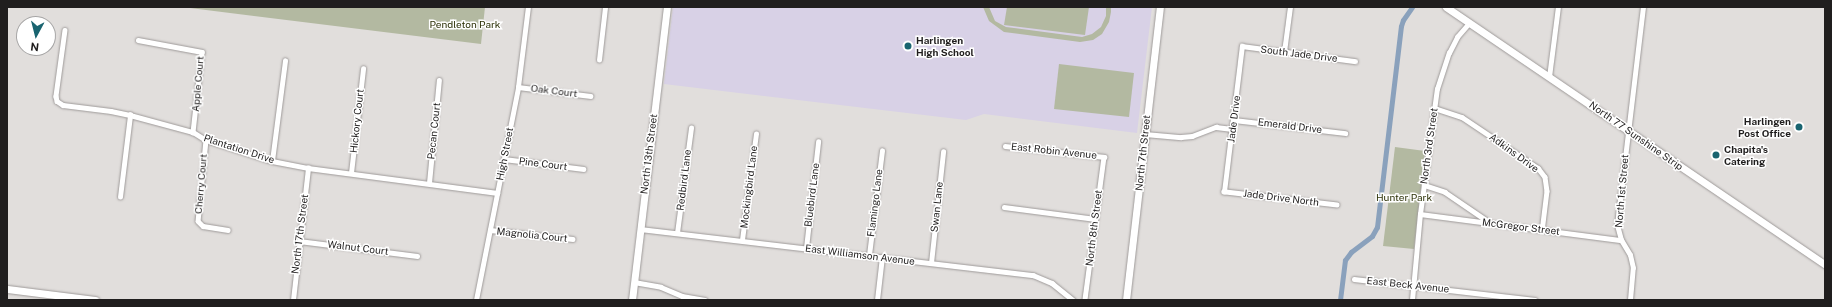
<!DOCTYPE html>
<style>
body{margin:0}
#map{position:relative;width:1832px;height:307px;overflow:hidden;background:#e1dedc;font-family:"Public Sans",sans-serif}
div>[style]{position:absolute}
.education>*{inset:0;background:#d8d1e6}
.green>*{inset:0;background:#b3b9a1}
.canal>*{height:5px;margin:-2.5px;padding:0 2.5px;transform-origin:2.5px;border-radius:2.5px;background:#8aa1bc}
.roads{filter:drop-shadow(0 0 1px #9e9a99) drop-shadow(0 0 1px #9e9a99)}
.street>*{height:4.5px;margin:-2.25px;padding:0 2.25px;transform-origin:2.25px;border-radius:2.25px;background:#fff}
.secondary>*{height:7px;margin:-3.5px;padding:0 3.5px;transform-origin:3.5px;border-radius:3.5px;background:#fff}
.primary>*{height:7px;margin:-3.5px;padding:0 3.5px;transform-origin:3.5px;border-radius:3.5px;background:#fff}
.dots>*{width:11px;height:11px;translate:-50% -50%;box-sizing:border-box;border:2px solid #fff;border-radius:50%}
span{translate:-50% -50%;white-space:nowrap;text-align:center;line-height:1.15;-webkit-text-stroke:3px #fff;paint-order:stroke}
.park-label{font-size:10px;color:#2c3107}
.poi-label{font-size:10px;color:#201e1e;font-weight:700}
.left{translate:0 -50%;text-align:left}
.right{translate:-100% -50%;text-align:right}
.street-label{font-size:10px;color:#201e1e}
.frame{position:absolute;inset:0;border:8px solid #201e1e;pointer-events:none}
.north{position:absolute;left:16px;top:16px;width:40px;height:40px;box-sizing:border-box;background:#fff;border:1px solid #a6a5a5;border-radius:50%;rotate:187deg;font-size:11px;font-weight:700;line-height:16px;text-align:center;color:#201e1e}
.north::after{content:'';display:block;margin:auto;width:14px;height:18px;background:#196470;clip-path:polygon(50% 0,100% 100%,50% 72%,0 100%)}
</style>
<div id="map">
<div class="education">
<div style="clip-path:polygon(673px 7px,1152px 7px,1137px 133px,984px 114px,966px 120px,664px 84px)"></div>
</div>
<div class="green">
<div style="clip-path:polygon(182px 7px,485px 7px,481px 44px)"></div>
<div style="clip-path:polygon(983px 7px,989px 7px,995px 21px,1006px 27px,1082px 37px,1092px 34px,1101px 27px,1106px 16px,1106px 7px,1111px 7px,1111px 12px,1109px 22px,1102px 34px,1093px 40px,1080px 42px,1004px 32px,989px 21px)"></div>
<div style="clip-path:polygon(1007px 7px,1089px 7px,1085px 35px,1004px 25px)"></div>
<div style="clip-path:polygon(1059px 64px,1134px 73px,1129px 117px,1054px 109px)"></div>
<div style="clip-path:polygon(1395px 147px,1425px 151px,1414px 249px,1383px 246px)"></div>
</div>
<div class="canal">
<div style="left:1340px;top:300px;width:40px;rotate:-82.9deg"></div>
<div style="left:1345px;top:260px;width:10px;rotate:-53deg"></div>
<div style="left:1351px;top:252px;width:26px;rotate:-37deg"></div>
<div style="left:1372px;top:236px;width:10px;rotate:-61deg"></div>
<div style="left:1377px;top:227px;width:202px;rotate:-83.2deg"></div>
<div style="left:1401px;top:26px;width:6px;rotate:-72deg"></div>
<div style="left:1403px;top:20px;width:16px;rotate:-55deg"></div>
</div>
<div class="roads">
<div class="street">
<div style="left:65px;top:30px;width:67px;rotate:97.8deg"></div>
<div style="left:56px;top:96px;width:5px;rotate:79deg"></div>
<div style="left:57px;top:101px;width:7px;rotate:34deg"></div>
<div style="left:63px;top:105px;width:48px;rotate:7.1deg"></div>
<div style="left:111px;top:111px;width:19px;rotate:12deg"></div>
<div style="left:130px;top:115px;width:65px;rotate:15.1deg"></div>
<div style="left:193px;top:132px;width:15px;rotate:32deg"></div>
<div style="left:206px;top:140px;width:69px;rotate:17.7deg"></div>
<div style="left:272px;top:161px;width:37px;rotate:11deg"></div>
<div style="left:308px;top:168px;width:191px;rotate:7.5deg"></div>
<div style="left:138px;top:40px;width:65px;rotate:10.6deg"></div>
<div style="left:202px;top:52px;width:81px;rotate:96.4deg"></div>
<div style="left:1284px;top:52px;width:45px;rotate:-82.4deg"></div>
<div style="left:599px;top:60px;width:53px;rotate:-83.5deg"></div>
<div style="left:1549px;top:77px;width:71px;rotate:-82.7deg"></div>
<div style="left:518px;top:87px;width:73px;rotate:7.1deg"></div>
<div style="left:1434px;top:108px;width:29px;rotate:18deg"></div>
<div style="left:1462px;top:117px;width:92px;rotate:33.9deg"></div>
<div style="left:1538px;top:168px;width:11px;rotate:52deg"></div>
<div style="left:1545px;top:177px;width:14px;rotate:82deg"></div>
<div style="left:1547px;top:191px;width:38px;rotate:97deg"></div>
<div style="left:1234px;top:120px;width:112px;rotate:6.7deg"></div>
<div style="left:1145px;top:134px;width:36px;rotate:5deg"></div>
<div style="left:1181px;top:137px;width:11px;rotate:-5deg"></div>
<div style="left:1192px;top:136px;width:26px;rotate:-21deg"></div>
<div style="left:1216px;top:127px;width:16px;rotate:7deg"></div>
<div style="left:206px;top:140px;width:81px;rotate:95.6deg"></div>
<div style="left:198px;top:221px;width:7px;rotate:45deg"></div>
<div style="left:203px;top:226px;width:25px;rotate:9deg"></div>
<div style="left:1005px;top:146px;width:100px;rotate:6.3deg"></div>
<div style="left:1104px;top:157px;width:144px;rotate:97.6deg"></div>
<div style="left:504px;top:159px;width:80px;rotate:7.2deg"></div>
<div style="left:272px;top:161px;width:101px;rotate:-82.6deg"></div>
<div style="left:351px;top:173px;width:105px;rotate:-83.4deg"></div>
<div style="left:429px;top:183px;width:103px;rotate:-84.5deg"></div>
<div style="left:1424px;top:185px;width:22px;rotate:18deg"></div>
<div style="left:1445px;top:192px;width:53px;rotate:34.3deg"></div>
<div style="left:120px;top:197px;width:83px;rotate:-83deg"></div>
<div style="left:1337px;top:205px;width:114px;rotate:-173.4deg"></div>
<div style="left:1224px;top:192px;width:147px;rotate:-83deg"></div>
<div style="left:1242px;top:46px;width:114px;rotate:7.6deg"></div>
<div style="left:1004px;top:207px;width:92px;rotate:7.5deg"></div>
<div style="left:1420px;top:214px;width:203px;rotate:7.4deg"></div>
<div style="left:640px;top:229px;width:396px;rotate:6.7deg"></div>
<div style="left:1033px;top:275px;width:21px;rotate:23deg"></div>
<div style="left:1052px;top:283px;width:27px;rotate:39deg"></div>
<div style="left:490px;top:230px;width:83px;rotate:6.2deg"></div>
<div style="left:677px;top:233px;width:106px;rotate:-82.4deg"></div>
<div style="left:742px;top:240px;width:107px;rotate:-82.5deg"></div>
<div style="left:299px;top:241px;width:119px;rotate:7.2deg"></div>
<div style="left:806px;top:248px;width:107px;rotate:-83.5deg"></div>
<div style="left:869px;top:255px;width:105px;rotate:-82.9deg"></div>
<div style="left:931px;top:263px;width:112px;rotate:-83.8deg"></div>
<div style="left:1354px;top:279px;width:182px;rotate:6.6deg"></div>
<div style="left:634px;top:282px;width:27px;rotate:10deg"></div>
<div style="left:661px;top:287px;width:23px;rotate:23deg"></div>
<div style="left:682px;top:296px;width:23px;rotate:10deg"></div>
<div style="left:293px;top:300px;width:133px;rotate:-83.5deg"></div>
<div style="left:476px;top:300px;width:217px;rotate:-78.8deg"></div>
<div style="left:518px;top:87px;width:81px;rotate:-82.9deg"></div>
<div style="left:877px;top:300px;width:43px;rotate:-83.4deg"></div>
<div style="left:1412px;top:300px;width:86px;rotate:-84.7deg"></div>
<div style="left:1420px;top:214px;width:126px;rotate:-82.3deg"></div>
<div style="left:1437px;top:89px;width:38px;rotate:-72deg"></div>
<div style="left:1449px;top:53px;width:18px;rotate:-63deg"></div>
<div style="left:1457px;top:37px;width:18px;rotate:-49deg"></div>
<div style="left:1630px;top:300px;width:32px;rotate:-85deg"></div>
<div style="left:1633px;top:268px;width:13px;rotate:-103deg"></div>
<div style="left:1630px;top:255px;width:17px;rotate:-121deg"></div>
<div style="left:1621px;top:240px;width:16px;rotate:-105deg"></div>
<div style="left:1617px;top:225px;width:220px;rotate:-83.2deg"></div>
</div>
<div class="secondary">
<div style="left:7px;top:289px;width:89px;rotate:7.1deg"></div>
<div style="left:632px;top:300px;width:295px;rotate:-83.2deg"></div>
<div style="left:1126px;top:300px;width:295px;rotate:-83.4deg"></div>
</div>
<div class="primary">
<div style="left:1446px;top:7px;width:458px;rotate:34.2deg"></div>
</div>
</div>
<div class="dots">
<div style="left:908px;top:46px;background:#196470"></div>
<div style="left:1799px;top:127px;background:#196470"></div>
<div style="left:1716px;top:155px;background:#196470"></div>
</div>
<div class="park-label">
<span style="left:465px;top:25px">Pendleton Park</span>
<span style="left:1404px;top:198px">Hunter Park</span>
</div>
<div class="poi-label">
<span class="left" style="left:916px;top:46px">Harlingen<br>High School</span>
<span class="right" style="left:1791px;top:127px">Harlingen<br>Post Office</span>
<span class="left" style="left:1724px;top:155px">Chapita's<br>Catering</span>
</div>
<div class="street-label">
<span style="left:1299px;top:54px;rotate:7deg">South Jade Drive</span>
<span style="left:198px;top:84px;rotate:-85deg">Apple Court</span>
<span style="left:554px;top:91px;rotate:7deg">Oak Court</span>
<span style="left:1234px;top:119px;rotate:-83deg">Jade Drive</span>
<span style="left:357px;top:121px;rotate:-84deg">Hickory Court</span>
<span style="left:1290px;top:126px;rotate:7deg">Emerald Drive</span>
<span style="left:434px;top:131px;rotate:-84deg">Pecan Court</span>
<span style="left:1636px;top:136px;rotate:35deg">North 77 Sunshine Strip</span>
<span style="left:1429px;top:146px;rotate:-82deg">North 3rd Street</span>
<span style="left:239px;top:149px;rotate:18deg">Plantation Drive</span>
<span style="left:1054px;top:151px;rotate:6deg">East Robin Avenue</span>
<span style="left:1143px;top:153px;rotate:-84deg">North 7th Street</span>
<span style="left:1514px;top:153px;rotate:36deg">Adkins Drive</span>
<span style="left:505px;top:154px;rotate:-79deg">High Street</span>
<span style="left:649px;top:154px;rotate:-83deg">North 13th Street</span>
<span style="left:543px;top:164px;rotate:7deg">Pine Court</span>
<span style="left:684px;top:180px;rotate:-83deg">Redbird Lane</span>
<span style="left:201px;top:184px;rotate:-85deg">Cherry Court</span>
<span style="left:749px;top:187px;rotate:-83deg">Mockingbird Lane</span>
<span style="left:1622px;top:191px;rotate:-85deg">North 1st Street</span>
<span style="left:812px;top:195px;rotate:-83deg">Bluebird Lane</span>
<span style="left:1281px;top:198px;rotate:7deg">Jade Drive North</span>
<span style="left:875px;top:203px;rotate:-83deg">Flamingo Lane</span>
<span style="left:937px;top:207px;rotate:-84deg">Swan Lane</span>
<span style="left:1521px;top:227px;rotate:7deg">McGregor Street</span>
<span style="left:1094px;top:228px;rotate:-83deg">North 8th Street</span>
<span style="left:300px;top:234px;rotate:-83deg">North 17th Street</span>
<span style="left:532px;top:235px;rotate:6deg">Magnolia Court</span>
<span style="left:358px;top:248px;rotate:7deg">Walnut Court</span>
<span style="left:860px;top:255px;rotate:7deg">East Williamson Avenue</span>
<span style="left:1408px;top:285px;rotate:6deg">East Beck Avenue</span>
</div>
<div class="frame"></div>
<div class="north">N</div>
</div>
